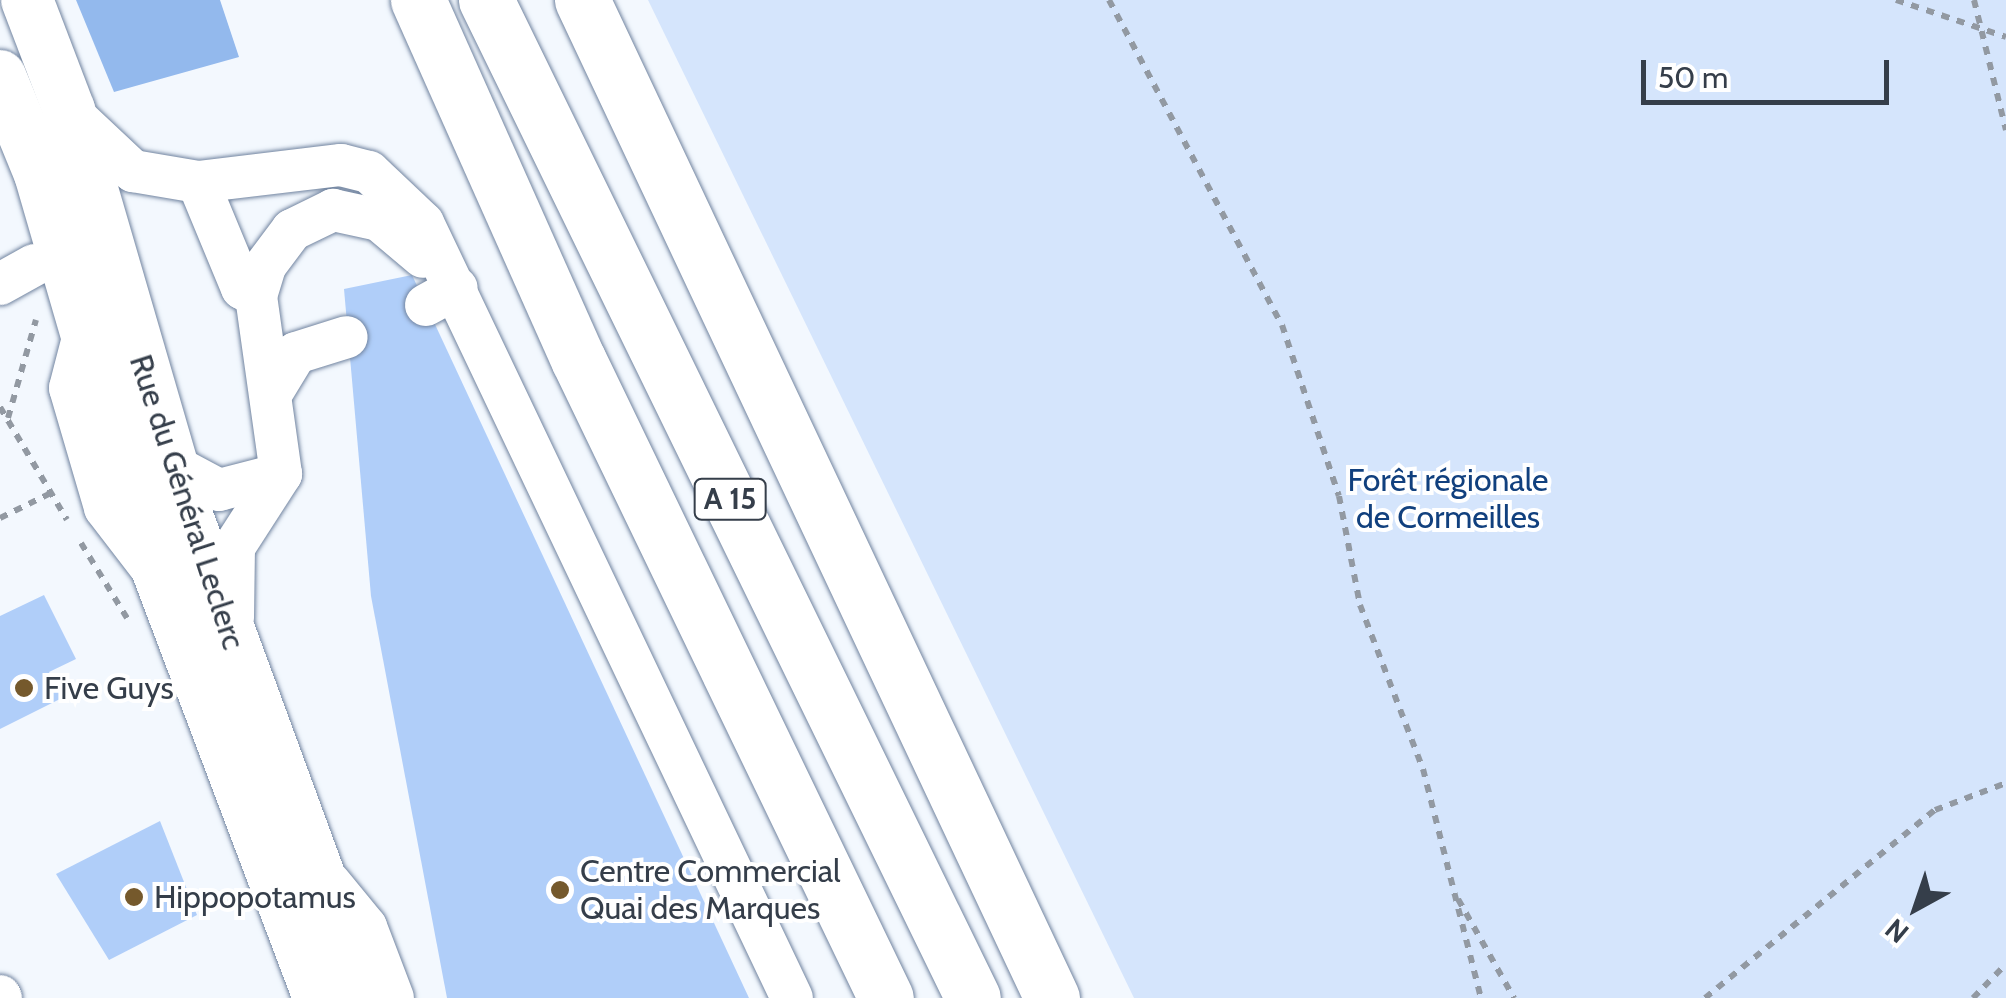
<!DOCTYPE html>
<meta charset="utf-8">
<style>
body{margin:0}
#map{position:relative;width:2006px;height:998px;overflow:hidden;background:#f3f8fe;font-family:Cabin,sans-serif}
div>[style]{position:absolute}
.green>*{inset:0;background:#d5e5fc}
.water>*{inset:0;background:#93b9ed}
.building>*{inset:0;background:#b0cef9}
.path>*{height:6px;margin-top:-3px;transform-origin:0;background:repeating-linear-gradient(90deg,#9299a2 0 8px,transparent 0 16px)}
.roads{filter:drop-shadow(0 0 2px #7184a0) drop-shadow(0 0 2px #7184a0)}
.minor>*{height:42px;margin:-21px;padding:0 21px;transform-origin:21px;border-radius:21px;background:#fff}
.major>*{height:52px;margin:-26px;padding:0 26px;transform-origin:26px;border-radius:26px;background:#fff}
.highway>*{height:55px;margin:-27.5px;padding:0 27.5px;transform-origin:27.5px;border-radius:27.5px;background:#fff}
.dots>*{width:28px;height:28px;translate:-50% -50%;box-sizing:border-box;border:5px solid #fff;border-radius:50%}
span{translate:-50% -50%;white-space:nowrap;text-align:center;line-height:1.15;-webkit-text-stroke:8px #fff;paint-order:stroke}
.shield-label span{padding:2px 8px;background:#fff;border:2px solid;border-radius:8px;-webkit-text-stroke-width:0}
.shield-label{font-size:30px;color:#353e4a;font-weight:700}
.park-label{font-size:32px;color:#11407e}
.street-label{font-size:32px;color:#353e4a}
.poi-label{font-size:32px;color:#353e4a}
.left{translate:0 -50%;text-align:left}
.north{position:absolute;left:1866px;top:858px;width:100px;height:100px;-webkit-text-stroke:8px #fff;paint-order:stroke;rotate:220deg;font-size:28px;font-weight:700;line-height:40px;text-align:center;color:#353e4a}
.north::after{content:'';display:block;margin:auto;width:35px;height:45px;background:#353e4a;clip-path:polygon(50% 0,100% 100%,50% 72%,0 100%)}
.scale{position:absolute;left:1641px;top:60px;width:248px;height:45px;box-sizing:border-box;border:5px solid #353e4a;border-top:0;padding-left:12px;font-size:30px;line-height:35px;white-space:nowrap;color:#353e4a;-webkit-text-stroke:8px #fff;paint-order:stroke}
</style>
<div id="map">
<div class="green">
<div style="clip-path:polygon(648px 0,2006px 0,2006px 998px,1134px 998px)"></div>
</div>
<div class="water">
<div style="clip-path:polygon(76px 0,220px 0,239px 57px,114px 92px)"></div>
</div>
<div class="building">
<div style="clip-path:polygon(412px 275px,749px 998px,447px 998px,371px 596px,344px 289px)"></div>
<div style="clip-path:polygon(44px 595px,76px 659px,49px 672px,62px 698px,0 729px,0 616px)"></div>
<div style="clip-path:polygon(160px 821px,197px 915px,109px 960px,56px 874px)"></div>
</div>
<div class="path">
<div style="left:1109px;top:0;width:368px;rotate:62deg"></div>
<div style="left:1282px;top:325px;width:180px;rotate:71.6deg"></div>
<div style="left:1339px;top:496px;width:111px;rotate:79.1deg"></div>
<div style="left:1360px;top:605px;width:176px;rotate:69deg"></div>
<div style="left:1423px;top:769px;width:236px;rotate:75.8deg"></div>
<div style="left:1896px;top:0;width:116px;rotate:18.6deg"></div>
<div style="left:1974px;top:0;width:134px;rotate:76.2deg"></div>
<div style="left:0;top:407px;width:131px;rotate:59.3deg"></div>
<div style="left:8px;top:418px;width:102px;rotate:-74.1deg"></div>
<div style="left:0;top:518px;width:57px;rotate:-26.1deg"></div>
<div style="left:81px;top:543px;width:88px;rotate:58.5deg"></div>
<div style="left:1458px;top:899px;width:114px;rotate:60.5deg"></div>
<div style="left:1705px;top:998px;width:297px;rotate:-39.3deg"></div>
<div style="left:1935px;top:810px;width:76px;rotate:-20.8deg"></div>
<div style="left:1973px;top:998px;width:47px;rotate:-45.9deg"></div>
</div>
<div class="roads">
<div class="minor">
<div style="left:69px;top:111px;width:88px;rotate:43.2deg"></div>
<div style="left:133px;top:171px;width:66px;rotate:9.6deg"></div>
<div style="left:198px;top:182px;width:144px;rotate:-6.8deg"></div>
<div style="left:341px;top:165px;width:29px;rotate:14deg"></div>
<div style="left:369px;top:172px;width:74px;rotate:43.4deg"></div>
<div style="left:423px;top:223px;width:858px;rotate:64.54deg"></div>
<div style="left:198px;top:182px;width:115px;rotate:67.5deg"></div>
<div style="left:242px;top:288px;width:16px;rotate:30deg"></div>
<div style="left:0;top:284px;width:39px;rotate:-29deg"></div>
<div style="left:426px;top:305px;width:35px;rotate:-29deg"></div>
<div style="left:85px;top:330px;width:60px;rotate:104.5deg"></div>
<div style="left:70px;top:388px;width:125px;rotate:73.7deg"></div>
<div style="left:105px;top:508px;width:71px;rotate:52.5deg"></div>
<div style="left:274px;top:389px;width:42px;rotate:-58.6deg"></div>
<div style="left:296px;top:353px;width:53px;rotate:-17.4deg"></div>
<div style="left:159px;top:458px;width:68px;rotate:28.1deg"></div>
<div style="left:219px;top:490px;width:64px;rotate:-14.5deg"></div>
<div style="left:233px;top:618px;width:71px;rotate:-89.2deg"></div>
<div style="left:234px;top:547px;width:87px;rotate:-57.2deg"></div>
<div style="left:281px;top:474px;width:180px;rotate:-98deg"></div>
<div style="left:256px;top:296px;width:31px;rotate:-73deg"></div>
<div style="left:265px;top:266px;width:45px;rotate:-53.1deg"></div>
<div style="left:292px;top:230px;width:46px;rotate:-26deg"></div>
<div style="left:333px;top:210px;width:47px;rotate:12.3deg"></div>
<div style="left:379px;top:220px;width:57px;rotate:40.1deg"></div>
<div style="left:330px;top:883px;width:57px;rotate:50.7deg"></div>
<div style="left:366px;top:927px;width:76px;rotate:69.2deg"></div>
<div style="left:0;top:996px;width:2px;rotate:63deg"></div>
</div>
<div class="major">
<div style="left:27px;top:0;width:118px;rotate:69.1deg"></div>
<div style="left:69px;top:110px;width:420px;rotate:73.8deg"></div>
<div style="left:186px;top:513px;width:517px;rotate:69.85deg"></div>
<div style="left:0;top:76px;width:106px;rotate:67.8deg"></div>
<div style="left:40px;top:174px;width:386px;rotate:73.8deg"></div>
<div style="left:148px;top:545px;width:484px;rotate:69.3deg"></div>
</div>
<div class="highway">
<div style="left:418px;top:0;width:393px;rotate:66deg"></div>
<div style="left:578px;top:359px;width:709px;rotate:64.27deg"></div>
<div style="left:486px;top:0;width:1110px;rotate:63.99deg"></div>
<div style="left:582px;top:0;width:1103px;rotate:64.78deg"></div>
</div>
</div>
<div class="dots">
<div style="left:24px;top:688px;background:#75592c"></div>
<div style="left:560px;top:890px;background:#75592c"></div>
<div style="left:134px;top:897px;background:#75592c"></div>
</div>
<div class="shield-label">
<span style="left:730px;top:499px">A 15</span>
</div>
<div class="park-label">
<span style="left:1448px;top:499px">Forêt régionale<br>de Cormeilles</span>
</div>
<div class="street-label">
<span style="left:187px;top:502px;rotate:72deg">Rue du Général Leclerc</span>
</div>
<div class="poi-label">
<span class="left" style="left:44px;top:688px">Five Guys</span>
<span class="left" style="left:580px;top:890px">Centre Commercial<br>Quai des Marques</span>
<span class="left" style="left:154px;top:897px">Hippopotamus</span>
</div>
<div class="north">N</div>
<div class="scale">50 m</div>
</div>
